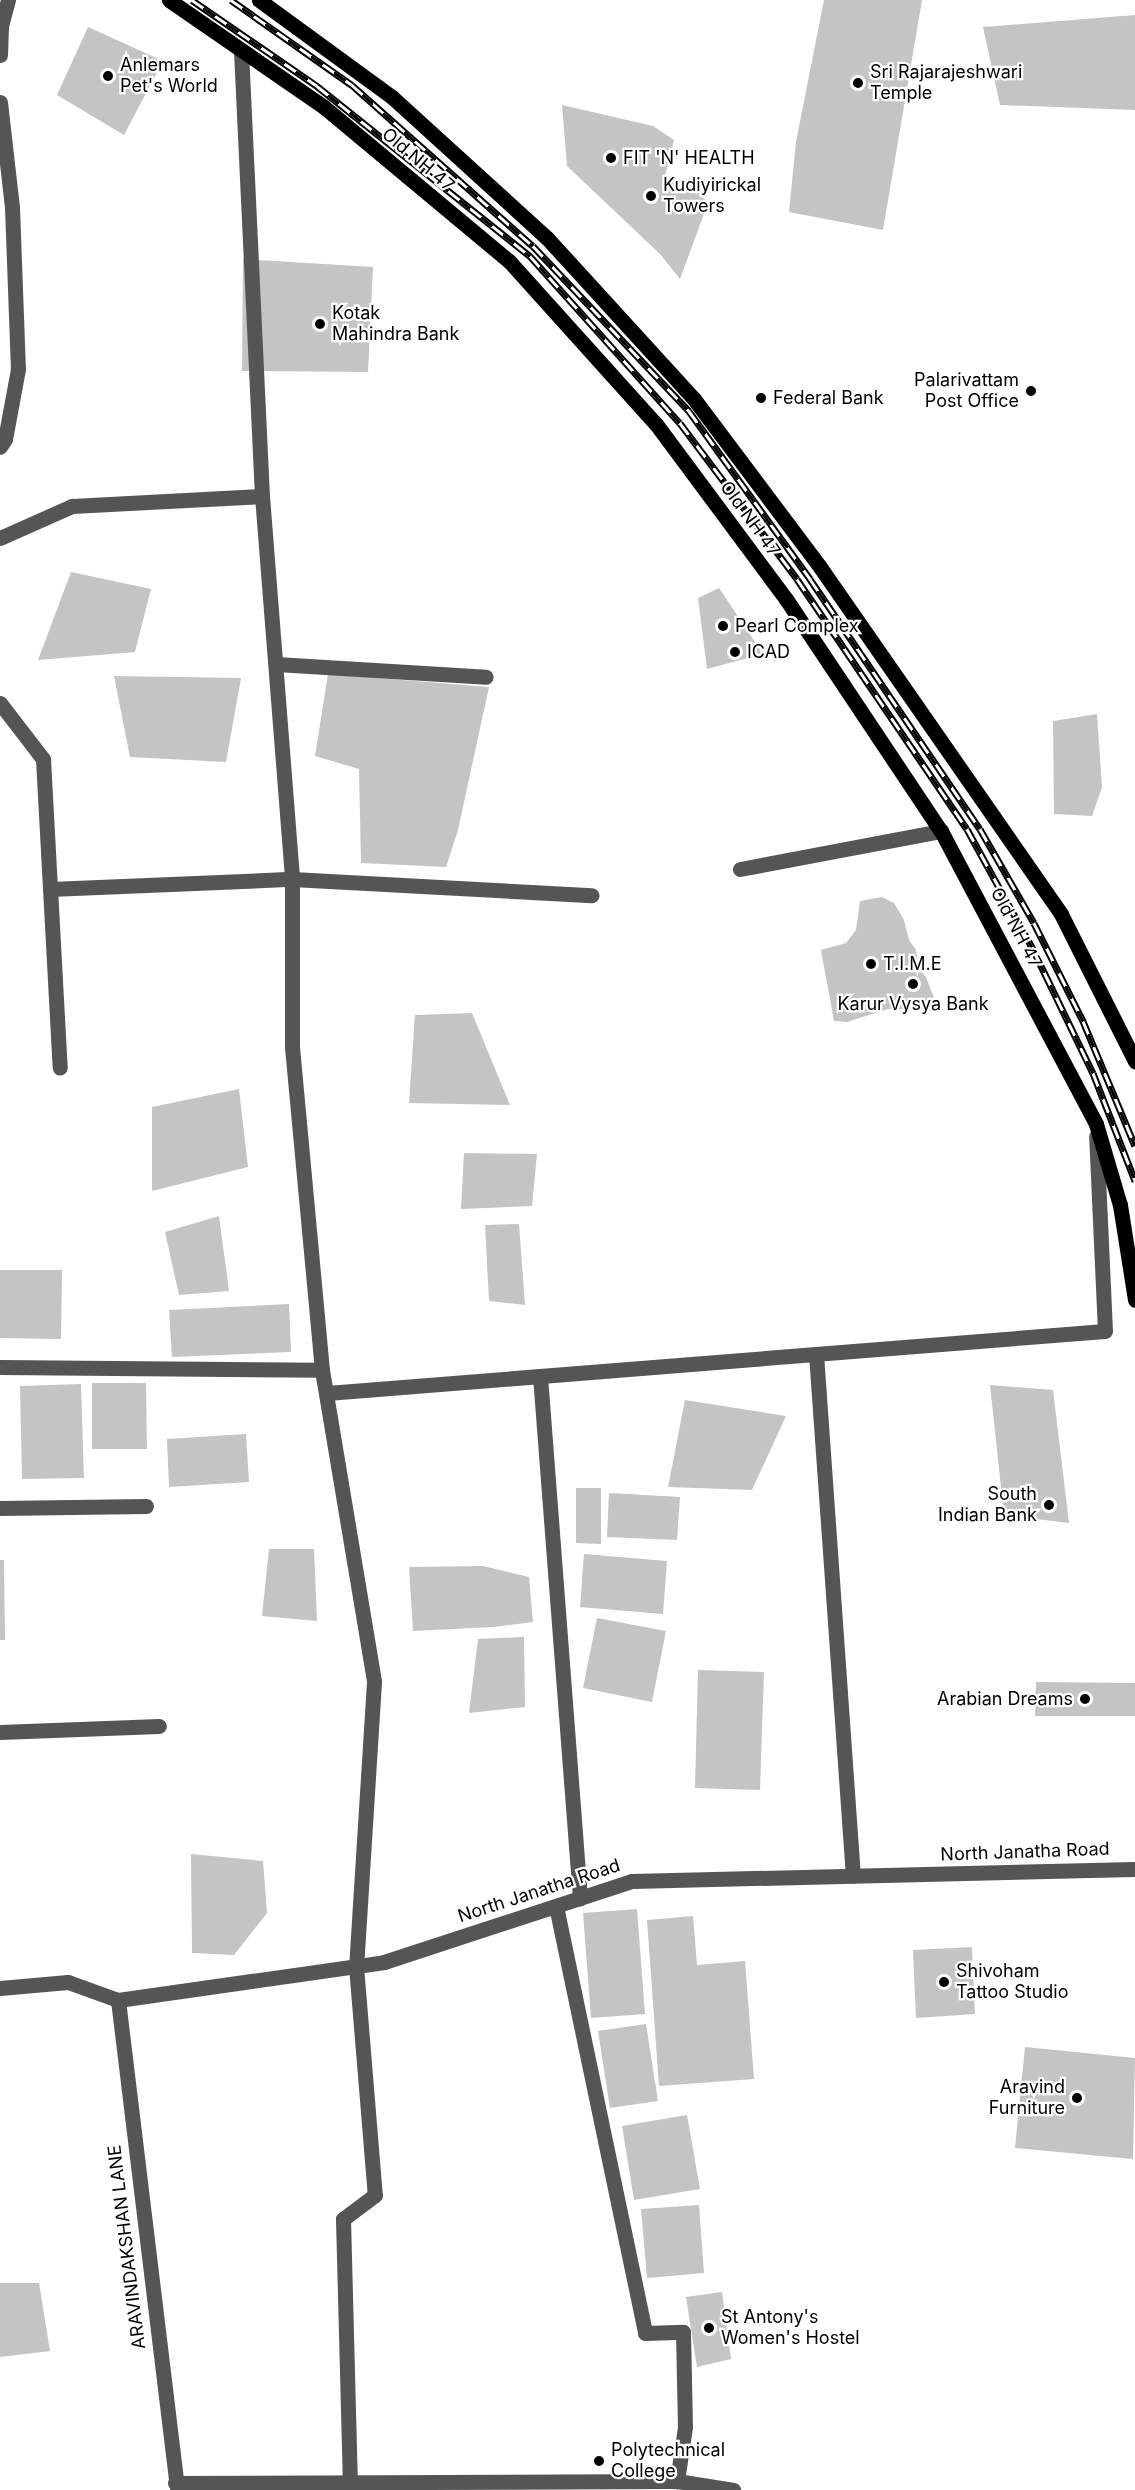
<!DOCTYPE html>
<style>
body{margin:0}
#map{position:relative;width:1135px;height:2490px;overflow:hidden;background:#fff;font-family:Inter,sans-serif}
div>[style]{position:absolute}
.building>*{inset:0;background:#c4c4c4}
.minor>*{height:15px;margin:-7.5px;padding:0 7.5px;transform-origin:7.5px;border-radius:7.5px;background:#555}
.major>*{height:15px;margin:-7.5px;padding:0 7.5px;transform-origin:7.5px;border-radius:7.5px;background:#000}
.rail>*{height:7px;margin-top:-3.5px;transform-origin:0;background:repeating-linear-gradient(90deg,#fff 0 14px,#000 0 28px);box-sizing:border-box;border-block:2px solid #000}
.dots>*{width:16px;height:16px;translate:-50% -50%;box-sizing:border-box;border:3px solid #fff;border-radius:50%}
span{translate:-50% -50%;white-space:nowrap;text-align:center;line-height:1.15;-webkit-text-stroke:4.5px #fff;paint-order:stroke}
.poi-label{font-size:18px;color:#000}
.left{translate:0 -50%;text-align:left}
.right{translate:-100% -50%;text-align:right}
.street-label{font-size:18px;color:#000}
</style>
<div id="map">
<div class="building">
<div style="clip-path:polygon(824px 0,922px 0,883px 230px,789px 212px,796px 142px)"></div>
<div style="clip-path:polygon(1135px 15px,1135px 110px,1000px 105px,983px 27px)"></div>
<div style="clip-path:polygon(88px 27px,163px 61px,124px 135px,57px 95px)"></div>
<div style="clip-path:polygon(562px 105px,653px 126px,674px 140px,664px 180px,696px 190px,708px 203px,680px 279px,660px 254px,567px 166px)"></div>
<div style="clip-path:polygon(243px 259px,373px 267px,368px 372px,242px 371px)"></div>
<div style="clip-path:polygon(71px 572px,151px 589px,135px 652px,38px 660px)"></div>
<div style="clip-path:polygon(719px 588px,763px 654px,707px 669px,698px 598px)"></div>
<div style="clip-path:polygon(328px 674px,489px 687px,458px 830px,446px 867px,361px 863px,359px 769px,315px 756px)"></div>
<div style="clip-path:polygon(114px 676px,241px 678px,226px 762px,130px 757px)"></div>
<div style="clip-path:polygon(1097px 714px,1102px 787px,1092px 816px,1054px 814px,1053px 721px)"></div>
<div style="clip-path:polygon(882px 897px,894px 903px,904px 920px,909px 940px,916px 950px,919px 969px,926px 977px,934px 998px,907px 1009px,888px 1009px,847px 1022px,834px 1021px,821px 950px,846px 943px,856px 930px,860px 901px)"></div>
<div style="clip-path:polygon(472px 1013px,510px 1105px,409px 1103px,415px 1015px)"></div>
<div style="clip-path:polygon(239px 1089px,248px 1167px,152px 1191px,152px 1107px)"></div>
<div style="clip-path:polygon(464px 1153px,537px 1154px,532px 1206px,461px 1209px)"></div>
<div style="clip-path:polygon(219px 1216px,229px 1291px,179px 1295px,165px 1232px)"></div>
<div style="clip-path:polygon(519px 1224px,525px 1305px,489px 1301px,485px 1225px)"></div>
<div style="clip-path:polygon(0 1270px,62px 1270px,61px 1339px,0 1338px)"></div>
<div style="clip-path:polygon(289px 1304px,291px 1352px,172px 1357px,169px 1310px)"></div>
<div style="clip-path:polygon(92px 1383px,146px 1383px,147px 1449px,92px 1449px)"></div>
<div style="clip-path:polygon(81px 1384px,84px 1478px,22px 1479px,20px 1386px)"></div>
<div style="clip-path:polygon(990px 1385px,1053px 1390px,1069px 1523px,1004px 1515px)"></div>
<div style="clip-path:polygon(685px 1400px,786px 1416px,752px 1490px,668px 1487px)"></div>
<div style="clip-path:polygon(246px 1434px,249px 1482px,169px 1487px,167px 1439px)"></div>
<div style="clip-path:polygon(576px 1488px,601px 1488px,601px 1544px,576px 1543px)"></div>
<div style="clip-path:polygon(609px 1493px,680px 1497px,677px 1540px,607px 1537px)"></div>
<div style="clip-path:polygon(269px 1549px,314px 1549px,317px 1621px,262px 1616px)"></div>
<div style="clip-path:polygon(584px 1554px,667px 1561px,663px 1614px,580px 1607px)"></div>
<div style="clip-path:polygon(0 1560px,4px 1560px,5px 1640px,0 1640px)"></div>
<div style="clip-path:polygon(483px 1566px,529px 1577px,533px 1622px,493px 1627px,413px 1631px,409px 1567px)"></div>
<div style="clip-path:polygon(597px 1618px,666px 1631px,652px 1702px,583px 1688px)"></div>
<div style="clip-path:polygon(524px 1637px,525px 1707px,469px 1713px,478px 1639px)"></div>
<div style="clip-path:polygon(698px 1670px,764px 1672px,760px 1790px,695px 1788px)"></div>
<div style="clip-path:polygon(1036px 1682px,1135px 1683px,1135px 1716px,1035px 1716px)"></div>
<div style="clip-path:polygon(191px 1854px,263px 1861px,267px 1913px,234px 1955px,192px 1953px)"></div>
<div style="clip-path:polygon(637px 1909px,645px 2014px,591px 2018px,583px 1913px)"></div>
<div style="clip-path:polygon(693px 1916px,697px 1965px,745px 1961px,754px 2079px,659px 2086px,647px 1920px)"></div>
<div style="clip-path:polygon(972px 1947px,975px 2014px,916px 2018px,913px 1950px)"></div>
<div style="clip-path:polygon(646px 2024px,658px 2101px,610px 2108px,598px 2031px)"></div>
<div style="clip-path:polygon(1025px 2047px,1135px 2058px,1133px 2159px,1015px 2148px)"></div>
<div style="clip-path:polygon(687px 2115px,700px 2189px,634px 2200px,622px 2126px)"></div>
<div style="clip-path:polygon(699px 2205px,704px 2273px,647px 2278px,641px 2209px)"></div>
<div style="clip-path:polygon(0 2283px,39px 2283px,50px 2351px,0 2357px)"></div>
<div style="clip-path:polygon(722px 2292px,731px 2359px,697px 2367px,686px 2297px)"></div>
</div>
<div class="minor">
<div style="left:241px;top:51px;width:445px;rotate:87.3deg"></div>
<div style="left:262px;top:496px;width:384px;rotate:85.5deg"></div>
<div style="left:292px;top:879px;width:168px;rotate:90deg"></div>
<div style="left:292px;top:1047px;width:324px;rotate:84.7deg"></div>
<div style="left:322px;top:1370px;width:316px;rotate:80.5deg"></div>
<div style="left:374px;top:1682px;width:285px;rotate:93.6deg"></div>
<div style="left:356px;top:1966px;width:230px;rotate:85.3deg"></div>
<div style="left:375px;top:2195px;width:40px;rotate:143deg"></div>
<div style="left:343px;top:2219px;width:271px;rotate:88.5deg"></div>
<div style="left:0;top:55px;width:29px;rotate:-88deg"></div>
<div style="left:1px;top:26px;width:27px;rotate:-75deg"></div>
<div style="left:0;top:102px;width:106px;rotate:83.5deg"></div>
<div style="left:12px;top:207px;width:162px;rotate:87.9deg"></div>
<div style="left:18px;top:369px;width:71px;rotate:100.5deg"></div>
<div style="left:5px;top:439px;width:9px;rotate:122deg"></div>
<div style="left:0;top:538px;width:79px;rotate:-24deg"></div>
<div style="left:72px;top:506px;width:190px;rotate:-3deg"></div>
<div style="left:276px;top:664px;width:210px;rotate:3.5deg"></div>
<div style="left:0;top:703px;width:71px;rotate:52.5deg"></div>
<div style="left:43px;top:759px;width:309px;rotate:86.9deg"></div>
<div style="left:740px;top:869px;width:205px;rotate:-10.7deg"></div>
<div style="left:50px;top:889px;width:242px;rotate:-2.4deg"></div>
<div style="left:292px;top:879px;width:300px;rotate:3.1deg"></div>
<div style="left:816px;top:1354px;width:523px;rotate:85.95deg"></div>
<div style="left:0;top:1367px;width:322px;rotate:0.5deg"></div>
<div style="left:540px;top:1376px;width:524px;rotate:85.62deg"></div>
<div style="left:327px;top:1393px;width:780px;rotate:-4.56deg"></div>
<div style="left:1105px;top:1331px;width:195px;rotate:-92.6deg"></div>
<div style="left:0;top:1508px;width:146px;rotate:-0.8deg"></div>
<div style="left:0;top:1732px;width:159px;rotate:-2.2deg"></div>
<div style="left:556px;top:1906px;width:436px;rotate:78.2deg"></div>
<div style="left:645px;top:2333px;width:38px;rotate:-2deg"></div>
<div style="left:683px;top:2332px;width:95px;rotate:88.8deg"></div>
<div style="left:685px;top:2427px;width:55px;rotate:98.4deg"></div>
<div style="left:0;top:1988px;width:68px;rotate:-5deg"></div>
<div style="left:68px;top:1982px;width:53px;rotate:19.8deg"></div>
<div style="left:118px;top:2000px;width:269px;rotate:-8.1deg"></div>
<div style="left:384px;top:1962px;width:261px;rotate:-18.1deg"></div>
<div style="left:632px;top:1881px;width:503px;rotate:-1.37deg"></div>
<div style="left:118px;top:2000px;width:494px;rotate:83.1deg"></div>
<div style="left:175px;top:2483px;width:502px;rotate:-0.23deg"></div>
<div style="left:677px;top:2481px;width:57px;rotate:9.1deg"></div>
</div>
<div class="major">
<div style="left:169px;top:0;width:188px;rotate:34.6deg"></div>
<div style="left:324px;top:107px;width:241px;rotate:39.8deg"></div>
<div style="left:509px;top:261px;width:219px;rotate:48deg"></div>
<div style="left:656px;top:424px;width:218px;rotate:53.4deg"></div>
<div style="left:786px;top:599px;width:279px;rotate:56.3deg"></div>
<div style="left:941px;top:831px;width:331px;rotate:62.1deg"></div>
<div style="left:1096px;top:1124px;width:84px;rotate:73.5deg"></div>
<div style="left:1120px;top:1205px;width:96px;rotate:81deg"></div>
<div style="left:259px;top:0;width:165px;rotate:36.1deg"></div>
<div style="left:392px;top:97px;width:210px;rotate:42.3deg"></div>
<div style="left:547px;top:238px;width:218px;rotate:47.6deg"></div>
<div style="left:694px;top:399px;width:210px;rotate:53.1deg"></div>
<div style="left:820px;top:567px;width:422px;rotate:55.2deg"></div>
<div style="left:1061px;top:914px;width:165px;rotate:63.3deg"></div>
</div>
<div class="rail">
<div style="left:192px;top:0;width:152px;rotate:34.5deg"></div>
<div style="left:317px;top:86px;width:273px;rotate:38.6deg"></div>
<div style="left:530px;top:256px;width:224px;rotate:48.1deg"></div>
<div style="left:680px;top:423px;width:195px;rotate:53.1deg"></div>
<div style="left:797px;top:579px;width:302px;rotate:55.8deg"></div>
<div style="left:967px;top:829px;width:135px;rotate:61.2deg"></div>
<div style="left:1032px;top:947px;width:140px;rotate:64.2deg"></div>
<div style="left:1093px;top:1073px;width:116px;rotate:68.7deg"></div>
<div style="left:231px;top:0;width:148px;rotate:35.1deg"></div>
<div style="left:352px;top:85px;width:242px;rotate:41.7deg"></div>
<div style="left:533px;top:246px;width:227px;rotate:46.6deg"></div>
<div style="left:689px;top:411px;width:207px;rotate:54.2deg"></div>
<div style="left:810px;top:579px;width:302px;rotate:55.8deg"></div>
<div style="left:980px;top:829px;width:108px;rotate:60.1deg"></div>
<div style="left:1034px;top:923px;width:110px;rotate:63.4deg"></div>
<div style="left:1083px;top:1021px;width:135px;rotate:67.4deg"></div>
</div>
<div class="dots">
<div style="left:108px;top:76px;background:#000"></div>
<div style="left:858px;top:83px;background:#000"></div>
<div style="left:611px;top:158px;background:#000"></div>
<div style="left:651px;top:196px;background:#000"></div>
<div style="left:320px;top:324px;background:#000"></div>
<div style="left:1031px;top:391px;background:#000"></div>
<div style="left:761px;top:398px;background:#000"></div>
<div style="left:723px;top:626px;background:#000"></div>
<div style="left:735px;top:652px;background:#000"></div>
<div style="left:871px;top:964px;background:#000"></div>
<div style="left:913px;top:984px;background:#000"></div>
<div style="left:1049px;top:1505px;background:#000"></div>
<div style="left:1085px;top:1699px;background:#000"></div>
<div style="left:944px;top:1982px;background:#000"></div>
<div style="left:1077px;top:2098px;background:#000"></div>
<div style="left:709px;top:2328px;background:#000"></div>
<div style="left:599px;top:2461px;background:#000"></div>
</div>
<div class="poi-label">
<span class="left" style="left:120px;top:76px">Anlemars<br>Pet's World</span>
<span class="left" style="left:870px;top:83px">Sri Rajarajeshwari<br>Temple</span>
<span class="left" style="left:623px;top:158px">FIT 'N' HEALTH</span>
<span class="left" style="left:663px;top:196px">Kudiyirickal<br>Towers</span>
<span class="left" style="left:332px;top:324px">Kotak<br>Mahindra Bank</span>
<span class="right" style="left:1019px;top:391px">Palarivattam<br>Post Office</span>
<span class="left" style="left:773px;top:398px">Federal Bank</span>
<span class="left" style="left:735px;top:626px">Pearl Complex</span>
<span class="left" style="left:747px;top:652px">ICAD</span>
<span class="left" style="left:883px;top:964px">T.I.M.E</span>
<span style="left:913px;top:1004px">Karur Vysya Bank</span>
<span class="right" style="left:1037px;top:1505px">South<br>Indian Bank</span>
<span class="right" style="left:1073px;top:1699px">Arabian Dreams</span>
<span class="left" style="left:956px;top:1982px">Shivoham<br>Tattoo Studio</span>
<span class="right" style="left:1065px;top:2098px">Aravind<br>Furniture</span>
<span class="left" style="left:721px;top:2328px">St Antony's<br>Women's Hostel</span>
<span class="left" style="left:611px;top:2461px">Polytechnical<br>College</span>
</div>
<div class="street-label">
<span style="left:418px;top:160px;rotate:40deg">Old NH 47</span>
<span style="left:750px;top:519px;rotate:54deg">Old NH 47</span>
<span style="left:1016px;top:928px;rotate:62deg">Old NH 47</span>
<span style="left:1025px;top:1852px;rotate:-2deg">North Janatha Road</span>
<span style="left:539px;top:1891px;rotate:-18deg">North Janatha Road</span>
<span style="left:127px;top:2247px;rotate:-97deg">ARAVINDAKSHAN LANE</span>
</div>
</div>
